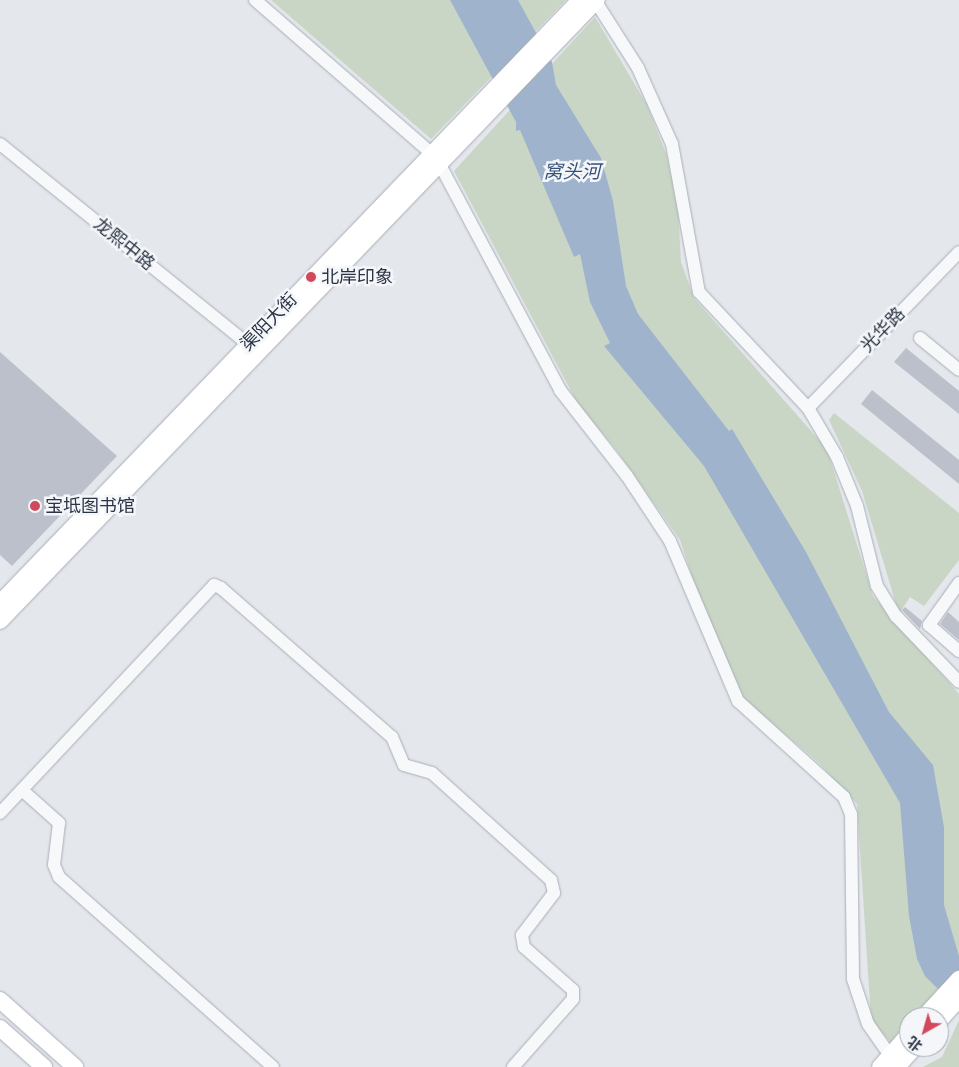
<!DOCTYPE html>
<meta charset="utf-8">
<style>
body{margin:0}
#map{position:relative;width:959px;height:1067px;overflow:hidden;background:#e4e7ec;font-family:"Fira Sans Condensed","Noto Sans SC",sans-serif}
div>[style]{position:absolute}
.green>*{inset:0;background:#c9d6c5}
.water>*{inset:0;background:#9fb4cc}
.building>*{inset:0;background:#bbc0ca}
.roads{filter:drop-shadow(0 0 1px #a9aeb7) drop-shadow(0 0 1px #a9aeb7)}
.minor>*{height:12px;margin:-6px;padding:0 6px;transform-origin:6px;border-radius:6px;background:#f7f8fa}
.major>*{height:16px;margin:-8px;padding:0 8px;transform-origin:8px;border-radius:8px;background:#fff}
.dots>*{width:14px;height:14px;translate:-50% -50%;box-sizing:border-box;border:2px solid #f4f6f9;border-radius:50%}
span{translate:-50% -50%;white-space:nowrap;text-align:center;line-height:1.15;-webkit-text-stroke:5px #f4f6f9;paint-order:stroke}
.street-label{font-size:18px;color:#2b3445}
.poi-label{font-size:18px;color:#2b3445}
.left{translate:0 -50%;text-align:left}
.water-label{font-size:19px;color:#34527a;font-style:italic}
.north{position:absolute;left:899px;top:1007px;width:50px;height:50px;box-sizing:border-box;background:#f4f6f9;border:1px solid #a4a8b1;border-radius:50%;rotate:218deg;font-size:14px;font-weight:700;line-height:20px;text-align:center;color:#2b3445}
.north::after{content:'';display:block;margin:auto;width:18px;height:22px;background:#d1495b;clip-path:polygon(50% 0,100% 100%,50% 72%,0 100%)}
</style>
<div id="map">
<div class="green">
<div style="clip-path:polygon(271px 0,566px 0,431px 139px)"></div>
<div style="clip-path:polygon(595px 17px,647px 105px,667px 156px,678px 209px,681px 262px,694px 298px,827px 449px,873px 596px,959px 694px,959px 966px,914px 1017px,909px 1017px,891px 1043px,871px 1019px,857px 804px,819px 763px,744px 699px,701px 603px,680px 540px,615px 448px,578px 404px,454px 171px)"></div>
<div style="clip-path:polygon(834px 413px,959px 513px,959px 560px,924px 606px,910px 597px,899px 614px,862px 491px,829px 420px)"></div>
<div style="clip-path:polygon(959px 1020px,959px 1067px,923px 1067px,942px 1057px)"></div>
</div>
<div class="water">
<div style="clip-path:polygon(450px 0,518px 0,552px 62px,556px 85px,601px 158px,613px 201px,626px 286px,638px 314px,729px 431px,732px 429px,806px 552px,889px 712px,933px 765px,944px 827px,944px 905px,959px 956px,959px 1010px,925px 976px,917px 959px,909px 916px,900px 803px,704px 466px,604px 346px,610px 343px,590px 302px,580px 254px,574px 257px,520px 130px,516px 131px,516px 122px)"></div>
</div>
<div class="building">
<div style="clip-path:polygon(906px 348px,959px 391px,959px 414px,894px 362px)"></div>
<div style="clip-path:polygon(0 352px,117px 456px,12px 566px,0 555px)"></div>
<div style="clip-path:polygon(872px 390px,959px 460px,959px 484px,861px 404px)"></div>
<div style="clip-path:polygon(905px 607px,922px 621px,920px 629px,902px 610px)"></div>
<div style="clip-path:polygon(948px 612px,959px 622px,959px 640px,940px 624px)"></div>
</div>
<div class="roads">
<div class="minor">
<div style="left:255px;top:0;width:232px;rotate:41deg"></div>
<div style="left:596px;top:2px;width:78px;rotate:57.5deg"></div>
<div style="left:638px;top:68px;width:83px;rotate:65.9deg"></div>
<div style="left:672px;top:144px;width:150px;rotate:79.7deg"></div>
<div style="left:699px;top:292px;width:159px;rotate:46.8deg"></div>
<div style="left:808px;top:408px;width:57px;rotate:59.4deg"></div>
<div style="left:837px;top:457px;width:53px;rotate:67.8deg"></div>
<div style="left:857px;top:506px;width:82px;rotate:76deg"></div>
<div style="left:877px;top:586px;width:36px;rotate:58deg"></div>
<div style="left:896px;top:616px;width:91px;rotate:46.3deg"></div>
<div style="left:0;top:144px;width:319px;rotate:38.9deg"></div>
<div style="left:439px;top:163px;width:257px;rotate:61.9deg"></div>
<div style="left:560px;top:390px;width:109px;rotate:52.1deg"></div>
<div style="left:627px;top:476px;width:78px;rotate:56.5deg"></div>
<div style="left:670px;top:541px;width:174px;rotate:67deg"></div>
<div style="left:738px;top:701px;width:143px;rotate:42.2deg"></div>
<div style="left:844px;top:797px;width:18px;rotate:68deg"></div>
<div style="left:851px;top:814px;width:165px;rotate:89.3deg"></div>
<div style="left:853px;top:979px;width:47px;rotate:71.6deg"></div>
<div style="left:868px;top:1024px;width:39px;rotate:55deg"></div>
<div style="left:920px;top:338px;width:50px;rotate:39.4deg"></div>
<div style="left:808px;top:408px;width:217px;rotate:-45.9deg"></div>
<div style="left:959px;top:583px;width:52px;rotate:125.5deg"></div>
<div style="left:929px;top:625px;width:40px;rotate:41deg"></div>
<div style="left:22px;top:790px;width:50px;rotate:41.7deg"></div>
<div style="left:59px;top:823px;width:42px;rotate:96.8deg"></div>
<div style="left:54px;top:865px;width:13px;rotate:67deg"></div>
<div style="left:59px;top:877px;width:286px;rotate:41.6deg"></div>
<div style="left:0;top:813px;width:313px;rotate:-46.8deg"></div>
<div style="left:214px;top:585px;width:8px;rotate:23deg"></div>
<div style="left:221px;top:588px;width:227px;rotate:41.1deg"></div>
<div style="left:392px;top:737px;width:30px;rotate:67deg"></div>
<div style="left:404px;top:765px;width:29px;rotate:16deg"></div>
<div style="left:432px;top:773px;width:160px;rotate:42deg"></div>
<div style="left:551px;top:880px;width:13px;rotate:77deg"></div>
<div style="left:554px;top:893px;width:53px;rotate:127.3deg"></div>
<div style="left:522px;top:935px;width:12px;rotate:81deg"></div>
<div style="left:524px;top:947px;width:65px;rotate:41.3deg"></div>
<div style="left:573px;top:990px;width:9px;rotate:90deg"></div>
<div style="left:573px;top:999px;width:91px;rotate:131.4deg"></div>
</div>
<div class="major">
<div style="left:0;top:603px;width:837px;rotate:-46.11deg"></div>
<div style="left:0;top:621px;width:861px;rotate:-46.13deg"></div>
<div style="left:0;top:1000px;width:101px;rotate:41.8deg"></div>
<div style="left:924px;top:1017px;width:52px;rotate:-47.4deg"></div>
<div style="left:939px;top:1021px;width:30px;rotate:-48deg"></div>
<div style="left:0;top:1028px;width:59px;rotate:41.6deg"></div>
<div style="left:880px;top:1067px;width:44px;rotate:-48.7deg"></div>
<div style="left:897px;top:1067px;width:27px;rotate:-48deg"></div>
</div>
</div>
<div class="dots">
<div style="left:311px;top:277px;background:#d1495b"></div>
<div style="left:35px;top:506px;background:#d1495b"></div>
</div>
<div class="street-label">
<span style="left:124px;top:244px;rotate:39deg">龙熙中路</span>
<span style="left:269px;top:322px;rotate:-46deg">渠阳大街</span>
<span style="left:883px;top:330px;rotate:-46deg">光华路</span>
</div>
<div class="poi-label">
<span class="left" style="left:321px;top:277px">北岸印象</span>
<span class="left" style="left:45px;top:506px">宝坻图书馆</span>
</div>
<div class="water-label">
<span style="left:572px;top:172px">窝头河</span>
</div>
<div class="north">北</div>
</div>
